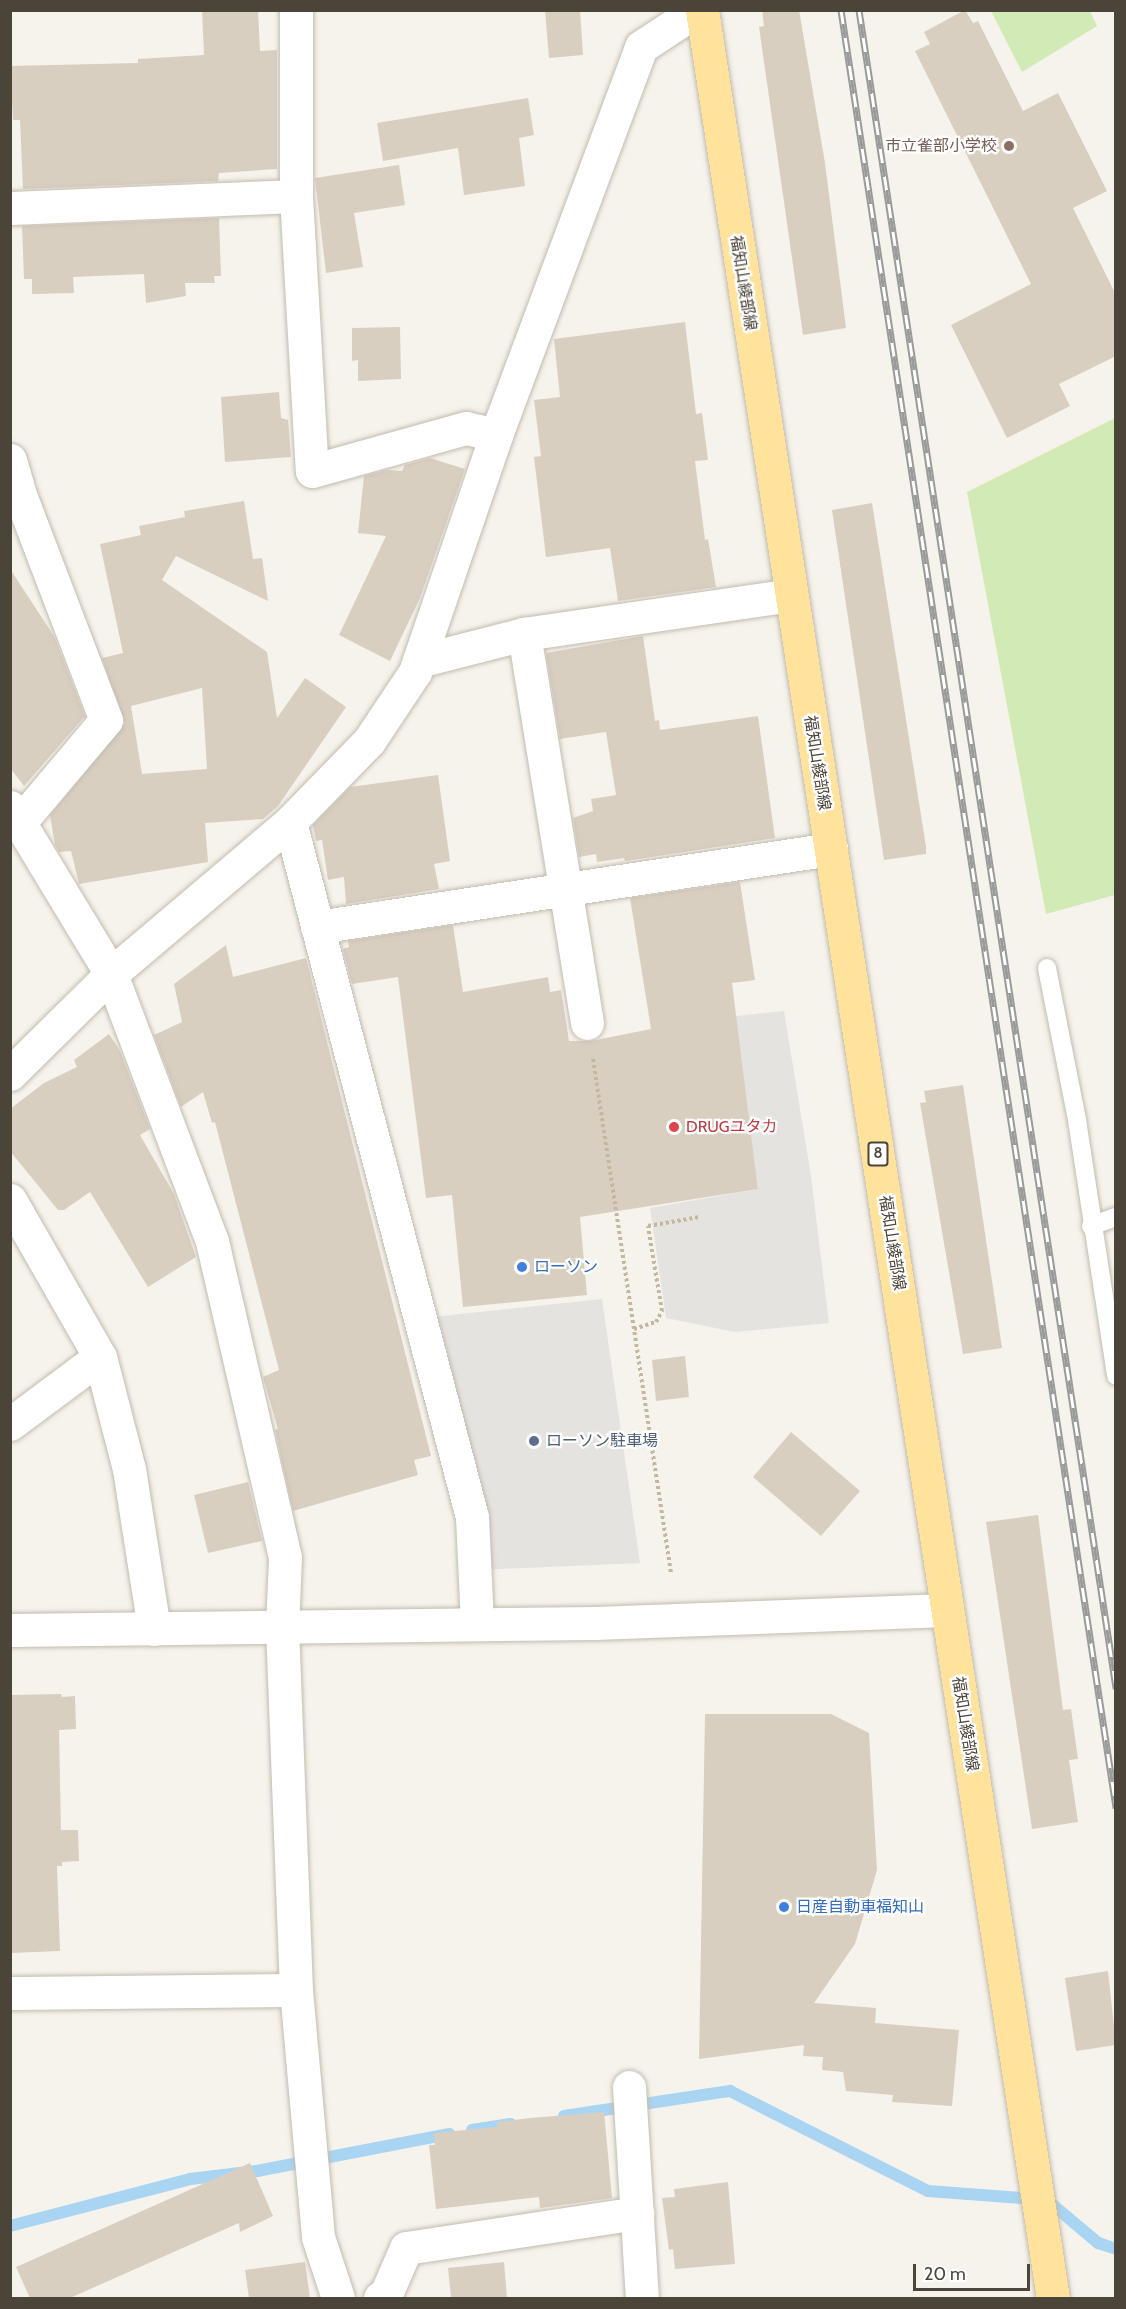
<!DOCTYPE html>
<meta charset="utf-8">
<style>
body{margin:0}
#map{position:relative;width:1126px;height:2309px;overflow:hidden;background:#f6f3ec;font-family:Cabin,"Noto Sans JP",sans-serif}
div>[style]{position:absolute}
.green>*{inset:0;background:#d2eab5}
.parking>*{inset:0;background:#e5e3e0}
.stream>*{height:12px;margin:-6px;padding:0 6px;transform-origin:6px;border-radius:6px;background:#a9d4f2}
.building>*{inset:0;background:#d8cfc1}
.path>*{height:4px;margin-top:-2px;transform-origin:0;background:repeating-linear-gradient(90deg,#c4b79f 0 3px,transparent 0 6px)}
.roads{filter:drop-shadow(0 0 2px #c2bbae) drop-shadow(0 0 2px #c2bbae)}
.service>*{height:18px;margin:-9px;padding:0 9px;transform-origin:9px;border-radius:9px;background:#fff}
.minor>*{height:33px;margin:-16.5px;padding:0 16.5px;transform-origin:16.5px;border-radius:16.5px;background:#fff}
.tertiary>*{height:33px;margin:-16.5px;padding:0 16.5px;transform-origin:16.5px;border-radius:16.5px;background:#fff}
.primary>*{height:33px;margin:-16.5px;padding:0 16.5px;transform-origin:16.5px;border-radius:16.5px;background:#ffe39c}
.rail>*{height:7px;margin-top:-3.5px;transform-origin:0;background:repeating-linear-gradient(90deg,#fff 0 14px,#9a9a9a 0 28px);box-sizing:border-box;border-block:2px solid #9a9a9a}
.dots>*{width:16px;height:16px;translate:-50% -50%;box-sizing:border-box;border:3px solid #fff;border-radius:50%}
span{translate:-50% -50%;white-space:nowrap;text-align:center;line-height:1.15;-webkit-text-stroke:4.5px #fff;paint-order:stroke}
.shield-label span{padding:2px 4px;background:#fff;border:2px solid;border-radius:4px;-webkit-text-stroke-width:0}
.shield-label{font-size:15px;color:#4b4439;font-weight:700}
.education-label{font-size:16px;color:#785e54}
.right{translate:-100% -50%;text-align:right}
.street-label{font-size:16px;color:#4b4439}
.health-label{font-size:16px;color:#be3a42}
.left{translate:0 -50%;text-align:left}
.shop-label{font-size:16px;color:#366cbe}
.service-label{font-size:16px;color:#4e5e75}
.frame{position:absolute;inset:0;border:12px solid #4b4439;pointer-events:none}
.scale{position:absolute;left:913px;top:2264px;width:117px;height:27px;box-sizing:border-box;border:3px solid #4b4439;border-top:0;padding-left:8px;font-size:18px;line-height:21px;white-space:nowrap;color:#4b4439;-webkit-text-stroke:4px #fff;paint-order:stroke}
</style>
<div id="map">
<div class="green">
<div style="clip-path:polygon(991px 11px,1090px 11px,1097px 26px,1022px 72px)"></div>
<div style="clip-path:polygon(1115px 418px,1115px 895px,1046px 914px,967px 492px)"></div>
</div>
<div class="parking">
<div style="clip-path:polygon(784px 1011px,811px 1176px,829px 1323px,735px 1332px,666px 1318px,650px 1208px,758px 1189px,736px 1016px)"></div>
<div style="clip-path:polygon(602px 1299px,640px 1563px,478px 1570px,414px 1319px)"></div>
</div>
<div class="stream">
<div style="left:564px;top:2116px;width:168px;rotate:-8.6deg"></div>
<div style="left:730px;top:2091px;width:222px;rotate:26.8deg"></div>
<div style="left:928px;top:2191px;width:119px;rotate:4.3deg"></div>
<div style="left:1047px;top:2200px;width:67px;rotate:40.1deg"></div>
<div style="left:1098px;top:2243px;width:19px;rotate:18deg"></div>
<div style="left:472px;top:2130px;width:39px;rotate:-9deg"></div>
<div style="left:10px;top:2226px;width:186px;rotate:-14.6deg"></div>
<div style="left:190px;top:2179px;width:67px;rotate:-6.8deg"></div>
<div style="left:257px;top:2171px;width:196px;rotate:-10.9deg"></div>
</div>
<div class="building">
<div style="clip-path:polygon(202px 10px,258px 10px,260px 51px,277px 50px,277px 169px,219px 173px,218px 181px,23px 189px,20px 120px,13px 120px,10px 66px,138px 63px,138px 59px,204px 55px)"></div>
<div style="clip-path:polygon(545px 10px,580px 10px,583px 55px,549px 58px)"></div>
<div style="clip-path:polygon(762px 10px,799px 10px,825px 163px,846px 328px,803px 335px,759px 27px,764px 26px)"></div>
<div style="clip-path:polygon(965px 10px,973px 23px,978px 21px,1023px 111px,1058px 93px,1107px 191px,1073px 208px,1116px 295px,1116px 356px,1059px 384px,1070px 406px,1007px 438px,951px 325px,1031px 284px,915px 51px,930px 44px,924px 32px)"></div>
<div style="clip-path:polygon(528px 98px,534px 135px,519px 138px,525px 186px,464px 195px,458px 148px,383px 161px,377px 123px)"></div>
<div style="clip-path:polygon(399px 165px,405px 205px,354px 213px,363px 267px,326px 273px,315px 178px)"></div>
<div style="clip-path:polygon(219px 218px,221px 276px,214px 276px,215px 283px,185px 283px,186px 296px,146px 303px,144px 274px,73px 277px,74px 293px,32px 294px,32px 279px,24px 279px,22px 226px)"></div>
<div style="clip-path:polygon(685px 322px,696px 414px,702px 413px,708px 460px,695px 461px,705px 540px,708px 539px,716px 587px,618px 601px,610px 548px,546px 557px,534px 457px,541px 456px,534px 400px,560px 397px,554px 339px)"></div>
<div style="clip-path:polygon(400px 327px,401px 379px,358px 381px,358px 360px,352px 361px,352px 328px)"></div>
<div style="clip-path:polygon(279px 392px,281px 418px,288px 420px,291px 457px,225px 462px,221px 397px)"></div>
<div style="clip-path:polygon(430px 458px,465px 469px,420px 598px,390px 661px,339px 635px,386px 536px,358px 533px,364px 476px,387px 470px,402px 471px,405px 465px)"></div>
<div style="clip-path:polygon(evenodd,244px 501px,253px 559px,262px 558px,268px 601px,176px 556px,162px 580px,267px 652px,277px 718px,305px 678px,346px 707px,278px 806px,263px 819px,205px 823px,208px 862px,79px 884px,71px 851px,59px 852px,55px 845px,50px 815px,125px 723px,102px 658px,123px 653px,100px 544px,141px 535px,139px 526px,185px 517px,184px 511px,244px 501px,202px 688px,207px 769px,142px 774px,131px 706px,202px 688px)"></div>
<div style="clip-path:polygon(872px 503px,926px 847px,926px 854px,884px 860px,832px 510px)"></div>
<div style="clip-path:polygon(10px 569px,54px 636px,85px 716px,24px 786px,10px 768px)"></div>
<div style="clip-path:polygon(643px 636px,655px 721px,659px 720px,660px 730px,758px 716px,775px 838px,625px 861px,624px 858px,597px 862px,596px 854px,579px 857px,573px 818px,593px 811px,591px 799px,616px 795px,606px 732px,560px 739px,546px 653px)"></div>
<div style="clip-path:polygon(438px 775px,450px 861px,434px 864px,439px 889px,346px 904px,344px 877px,328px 880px,322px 840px,316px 841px,313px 825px,350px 787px)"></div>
<div style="clip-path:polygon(740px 882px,755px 980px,732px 983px,758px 1189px,580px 1217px,587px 1295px,463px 1307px,452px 1195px,426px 1198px,398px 977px,352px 984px,343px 949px,349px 947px,348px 941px,453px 925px,463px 992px,548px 977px,550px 992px,561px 990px,569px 1041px,591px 1041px,651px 1029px,630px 898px)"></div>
<div style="clip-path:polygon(226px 945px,233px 977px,306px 958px,431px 1456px,414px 1460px,418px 1475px,293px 1511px,275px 1430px,278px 1429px,263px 1377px,279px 1370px,215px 1122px,212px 1123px,203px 1092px,181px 1107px,154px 1035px,182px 1022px,174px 984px)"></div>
<div style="clip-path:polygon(109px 1034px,120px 1051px,150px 1129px,140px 1135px,174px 1194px,196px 1257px,148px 1287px,90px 1192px,64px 1210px,58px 1210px,10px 1151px,10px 1109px,44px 1083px,77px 1067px,74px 1060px)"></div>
<div style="clip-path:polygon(963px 1085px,1002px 1348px,963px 1354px,920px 1103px,926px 1102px,924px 1091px)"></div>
<div style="clip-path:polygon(685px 1356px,689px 1397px,656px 1401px,652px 1360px)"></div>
<div style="clip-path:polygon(791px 1432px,860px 1491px,821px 1536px,753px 1477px)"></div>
<div style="clip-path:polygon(248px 1482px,262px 1541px,208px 1553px,194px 1495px)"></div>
<div style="clip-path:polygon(1038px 1515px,1063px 1710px,1071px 1709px,1078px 1759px,1069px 1760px,1078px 1822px,1032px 1829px,986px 1522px)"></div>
<div style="clip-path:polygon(61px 1694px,62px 1697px,75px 1696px,76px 1729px,59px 1730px,61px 1830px,78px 1830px,79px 1861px,62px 1862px,62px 1866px,57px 1866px,60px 1951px,10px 1953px,10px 1695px)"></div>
<div style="clip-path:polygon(705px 1714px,831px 1714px,869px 1733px,877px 1870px,855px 1944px,814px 2003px,876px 2008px,875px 2023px,959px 2030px,952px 2106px,892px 2102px,893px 2095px,846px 2091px,843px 2072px,822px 2070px,823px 2057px,803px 2056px,804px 2045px,699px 2059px)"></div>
<div style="clip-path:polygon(1108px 1971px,1116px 2045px,1076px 2051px,1065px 1978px)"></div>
<div style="clip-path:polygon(604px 2112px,612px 2198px,540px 2208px,539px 2197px,436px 2209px,429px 2145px,435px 2145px,434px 2133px,497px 2127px,497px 2122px,530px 2118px)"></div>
<div style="clip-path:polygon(250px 2163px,273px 2216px,240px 2232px,239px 2223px,70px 2298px,30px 2298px,16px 2267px)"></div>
<div style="clip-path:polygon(728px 2182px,735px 2264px,675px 2269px,673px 2249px,669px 2250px,662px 2198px,675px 2197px,674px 2189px)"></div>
<div style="clip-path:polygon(305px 2262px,310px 2298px,249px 2298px,245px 2270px)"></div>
<div style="clip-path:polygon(504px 2262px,507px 2298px,451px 2298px,448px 2268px)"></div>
</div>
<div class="path">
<div style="left:593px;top:1059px;width:520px;rotate:81.37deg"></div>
<div style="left:634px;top:1329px;width:23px;rotate:-18deg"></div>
<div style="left:656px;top:1322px;width:13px;rotate:-61deg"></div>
<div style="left:662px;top:1311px;width:86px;rotate:-99.4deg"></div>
<div style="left:648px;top:1226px;width:52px;rotate:-10deg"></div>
</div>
<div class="roads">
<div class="service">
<div style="left:1047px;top:968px;width:155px;rotate:78.8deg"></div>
<div style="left:1077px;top:1120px;width:259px;rotate:81.3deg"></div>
<div style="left:1091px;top:1226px;width:27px;rotate:-20deg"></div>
</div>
<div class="minor">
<div style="left:296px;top:10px;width:186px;rotate:90deg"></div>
<div style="left:296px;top:196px;width:275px;rotate:86.7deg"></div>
<div style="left:312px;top:471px;width:160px;rotate:-15.6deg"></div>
<div style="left:466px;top:428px;width:31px;rotate:13deg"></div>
<div style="left:10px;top:208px;width:286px;rotate:-2.4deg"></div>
<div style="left:10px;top:460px;width:36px;rotate:74deg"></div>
<div style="left:20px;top:495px;width:241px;rotate:69.1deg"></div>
<div style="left:106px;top:720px;width:133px;rotate:130.1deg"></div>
<div style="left:524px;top:634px;width:394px;rotate:80.8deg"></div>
<div style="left:419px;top:661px;width:108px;rotate:-14.4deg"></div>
<div style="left:524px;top:634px;width:269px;rotate:-8.3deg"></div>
<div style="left:10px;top:807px;width:195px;rotate:58.8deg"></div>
<div style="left:111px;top:974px;width:285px;rotate:69.3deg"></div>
<div style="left:212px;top:1241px;width:325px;rotate:77deg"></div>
<div style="left:285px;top:1558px;width:68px;rotate:92.5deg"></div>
<div style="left:282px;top:1626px;width:364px;rotate:87.8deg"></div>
<div style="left:296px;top:1990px;width:248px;rotate:84.9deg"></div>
<div style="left:318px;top:2237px;width:64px;rotate:71.8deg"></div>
<div style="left:290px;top:822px;width:718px;rotate:75.33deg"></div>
<div style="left:472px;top:1517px;width:107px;rotate:87.3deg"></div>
<div style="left:317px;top:927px;width:520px;rotate:-8.63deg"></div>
<div style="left:10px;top:1074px;width:142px;rotate:-44.7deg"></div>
<div style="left:111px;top:974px;width:235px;rotate:-40.3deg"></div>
<div style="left:290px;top:822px;width:113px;rotate:-45.7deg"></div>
<div style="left:369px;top:741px;width:83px;rotate:-56.3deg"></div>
<div style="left:415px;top:672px;width:250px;rotate:-71.1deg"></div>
<div style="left:496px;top:435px;width:414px;rotate:-69.5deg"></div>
<div style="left:641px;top:47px;width:67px;rotate:-33.5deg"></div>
<div style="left:10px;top:1200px;width:181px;rotate:60.2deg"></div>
<div style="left:100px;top:1357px;width:116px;rotate:75.5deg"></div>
<div style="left:129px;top:1469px;width:162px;rotate:81.1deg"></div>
<div style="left:10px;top:1424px;width:112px;rotate:-36.7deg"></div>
<div style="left:10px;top:1993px;width:286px;rotate:-0.6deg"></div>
<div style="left:629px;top:2087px;width:211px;rotate:86.5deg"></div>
<div style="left:380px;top:2298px;width:7px;rotate:-34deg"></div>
<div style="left:386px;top:2294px;width:50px;rotate:-66.5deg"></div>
<div style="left:406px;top:2248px;width:234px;rotate:-8.6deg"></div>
</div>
<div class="tertiary">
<div style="left:10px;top:1630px;width:585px;rotate:-0.69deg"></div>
<div style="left:595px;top:1623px;width:352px;rotate:-2.1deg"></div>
</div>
<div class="primary">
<div style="left:702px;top:10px;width:2315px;rotate:81.28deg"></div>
</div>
</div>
<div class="rail">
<div style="left:841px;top:10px;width:1819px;rotate:81.3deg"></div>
<div style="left:859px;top:10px;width:1698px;rotate:81.29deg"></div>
</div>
<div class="dots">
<div style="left:1009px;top:146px;background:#8d6e63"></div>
<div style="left:674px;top:1127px;background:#e0444e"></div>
<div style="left:522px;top:1267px;background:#3f7fe0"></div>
<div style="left:534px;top:1441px;background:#5c6f8a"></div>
<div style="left:784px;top:1907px;background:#3f7fe0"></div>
</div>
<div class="shield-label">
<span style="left:878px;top:1154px">8</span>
</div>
<div class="education-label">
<span class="right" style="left:997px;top:146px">市立雀部小学校</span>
</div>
<div class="street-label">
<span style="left:743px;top:283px;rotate:81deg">福知山綾部線</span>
<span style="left:817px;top:763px;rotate:81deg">福知山綾部線</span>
<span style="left:892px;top:1243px;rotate:81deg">福知山綾部線</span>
<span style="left:965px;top:1724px;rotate:81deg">福知山綾部線</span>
</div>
<div class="health-label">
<span class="left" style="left:686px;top:1127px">DRUGユタカ</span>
</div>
<div class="shop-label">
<span class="left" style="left:534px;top:1267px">ローソン</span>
<span class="left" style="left:796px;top:1907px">日産自動車福知山</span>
</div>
<div class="service-label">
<span class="left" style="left:546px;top:1441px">ローソン駐車場</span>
</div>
<div class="frame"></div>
<div class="scale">20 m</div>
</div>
